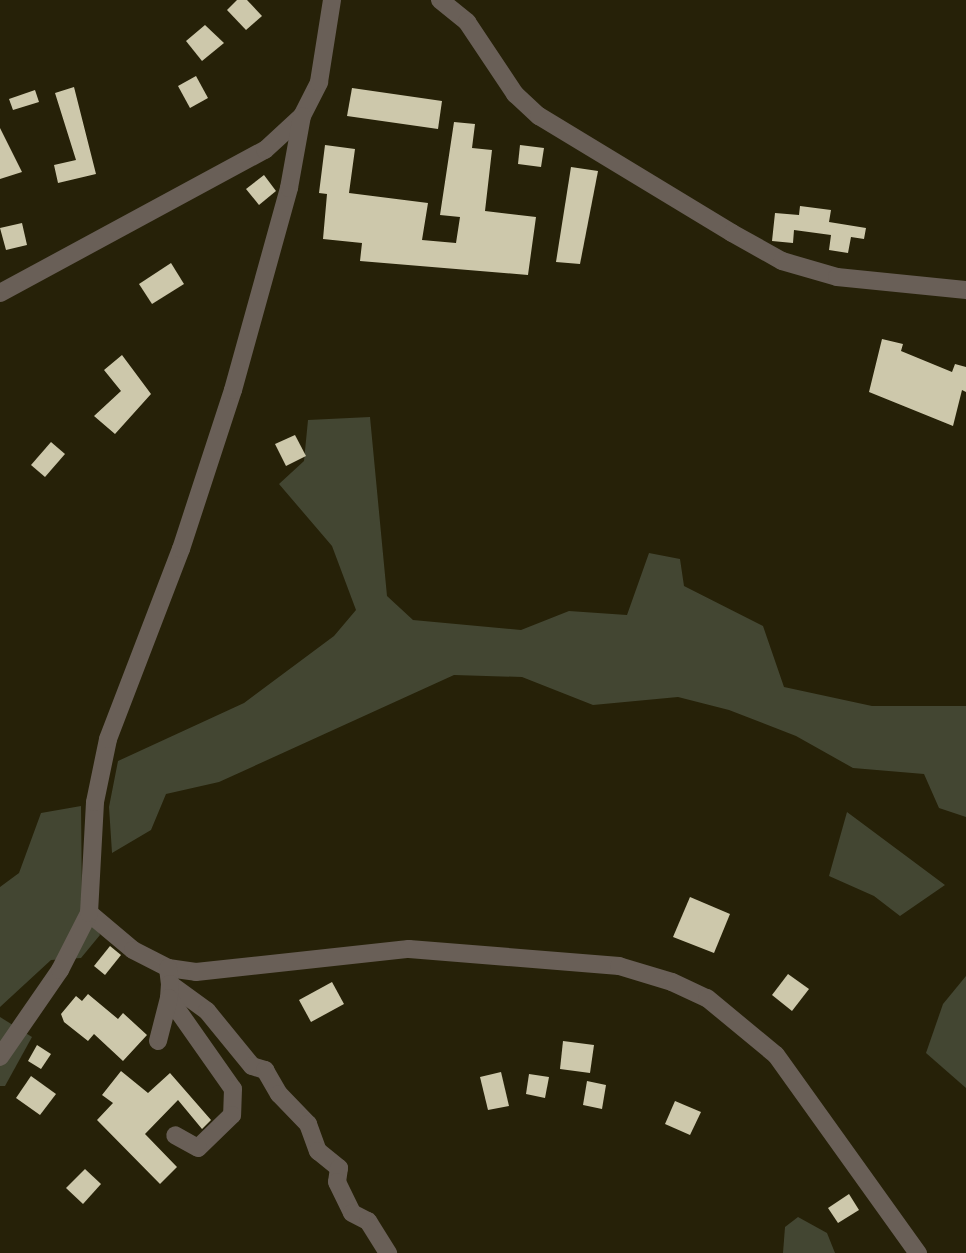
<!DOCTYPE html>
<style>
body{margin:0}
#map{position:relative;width:966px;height:1253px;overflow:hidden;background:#262108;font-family:"IBM Plex Serif",serif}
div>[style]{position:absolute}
.green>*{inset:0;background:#434632}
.building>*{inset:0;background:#cdc8ab}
.minor>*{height:18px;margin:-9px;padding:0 9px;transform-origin:9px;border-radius:9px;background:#695f57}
span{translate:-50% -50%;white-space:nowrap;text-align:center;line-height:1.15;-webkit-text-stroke:7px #1c1801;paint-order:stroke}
</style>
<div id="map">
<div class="green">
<div style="clip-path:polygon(370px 417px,387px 596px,413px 620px,521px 630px,569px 611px,627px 615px,649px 553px,680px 559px,684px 586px,763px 626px,784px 687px,872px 706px,966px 706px,966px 817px,939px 808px,924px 774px,853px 768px,796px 736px,729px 710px,678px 697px,593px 705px,522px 677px,454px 675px,219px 782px,166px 794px,151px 830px,112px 853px,109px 807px,118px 761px,244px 703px,334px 636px,356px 610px,332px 546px,279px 484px,304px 461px,308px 420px)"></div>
<div style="clip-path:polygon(81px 806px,82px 901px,100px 935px,81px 958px,51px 960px,0 1007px,0 887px,19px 873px,41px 813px)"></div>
<div style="clip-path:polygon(847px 812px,945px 885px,900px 916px,874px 896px,829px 876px)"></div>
<div style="clip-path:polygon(966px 976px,966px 1088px,926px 1053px,943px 1004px)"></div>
<div style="clip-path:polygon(0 1017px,32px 1037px,5px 1086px,0 1086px)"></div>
<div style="clip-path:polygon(798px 1217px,827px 1233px,835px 1253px,783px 1253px,785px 1227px)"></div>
</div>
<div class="building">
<div style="clip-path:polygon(237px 0,247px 0,262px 16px,246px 30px,227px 10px)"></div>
<div style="clip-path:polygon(205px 25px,224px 43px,202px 61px,186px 41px)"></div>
<div style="clip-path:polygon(196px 76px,208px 98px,190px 108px,178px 86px)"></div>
<div style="clip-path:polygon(74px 87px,96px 174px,58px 183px,54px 165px,76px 160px,55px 93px)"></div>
<div style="clip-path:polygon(352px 88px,442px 101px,438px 129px,347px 116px)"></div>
<div style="clip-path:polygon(35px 90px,39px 102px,13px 110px,9px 99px)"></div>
<div style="clip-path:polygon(454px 122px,475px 124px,472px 148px,492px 150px,485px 211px,536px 217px,528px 275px,360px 261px,362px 243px,323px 239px,327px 194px,319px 193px,325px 145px,355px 149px,349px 193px,428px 203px,422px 240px,456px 243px,460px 217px,440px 215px)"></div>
<div style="clip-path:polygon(0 128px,22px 172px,0 179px)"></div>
<div style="clip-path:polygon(520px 145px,544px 148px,541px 167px,518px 164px)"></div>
<div style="clip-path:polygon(571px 167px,598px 171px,580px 264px,556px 262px)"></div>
<div style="clip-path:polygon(264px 175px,276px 191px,259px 205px,246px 189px)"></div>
<div style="clip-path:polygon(800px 206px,831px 210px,829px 222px,866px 228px,864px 239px,851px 237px,848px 253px,829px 250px,831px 235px,794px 230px,793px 243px,772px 241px,775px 213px,799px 215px)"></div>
<div style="clip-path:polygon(22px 223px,27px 245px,6px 250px,0 228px)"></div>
<div style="clip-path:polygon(171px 263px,184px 284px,152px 304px,139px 284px)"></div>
<div style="clip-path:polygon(882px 339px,903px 344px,901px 351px,952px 372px,955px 364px,966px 367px,966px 392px,962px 390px,953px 426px,869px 392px)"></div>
<div style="clip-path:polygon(122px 355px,151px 394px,115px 434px,94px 416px,121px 391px,104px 370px)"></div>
<div style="clip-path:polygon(295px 435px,306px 456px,286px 466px,275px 444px)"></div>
<div style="clip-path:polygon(51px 442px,65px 454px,45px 477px,31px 465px)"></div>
<div style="clip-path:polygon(690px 897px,730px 914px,714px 953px,673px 937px)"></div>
<div style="clip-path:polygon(110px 946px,121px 955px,105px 975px,94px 966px)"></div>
<div style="clip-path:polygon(788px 974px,809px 989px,792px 1011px,772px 995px)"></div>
<div style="clip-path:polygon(332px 982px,344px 1004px,311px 1022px,299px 1000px)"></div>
<div style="clip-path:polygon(88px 994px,118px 1019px,123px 1013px,147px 1035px,123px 1061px,94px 1034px,88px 1041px,64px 1022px,61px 1014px,76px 996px,82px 1001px)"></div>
<div style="clip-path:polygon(563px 1041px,594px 1045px,590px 1073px,560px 1069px)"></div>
<div style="clip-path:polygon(37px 1045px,51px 1054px,41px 1069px,28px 1061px)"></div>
<div style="clip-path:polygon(121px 1071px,148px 1093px,170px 1073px,211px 1120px,202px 1129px,178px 1100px,145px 1134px,177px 1167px,160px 1184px,97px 1120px,113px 1103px,102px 1095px)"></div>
<div style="clip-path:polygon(501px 1072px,509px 1106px,488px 1110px,480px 1077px)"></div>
<div style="clip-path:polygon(529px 1074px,549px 1077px,545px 1098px,526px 1094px)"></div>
<div style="clip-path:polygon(31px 1076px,56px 1094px,40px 1115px,16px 1098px)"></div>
<div style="clip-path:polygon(587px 1081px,606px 1085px,602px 1109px,583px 1105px)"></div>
<div style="clip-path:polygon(675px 1101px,701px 1112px,690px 1135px,665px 1124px)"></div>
<div style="clip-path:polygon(85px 1169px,101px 1184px,83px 1204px,66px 1188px)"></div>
<div style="clip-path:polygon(849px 1194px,859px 1210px,838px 1223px,828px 1208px)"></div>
</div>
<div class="minor">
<div style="left:440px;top:0;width:35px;rotate:39deg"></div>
<div style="left:467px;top:22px;width:87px;rotate:56.3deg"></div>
<div style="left:515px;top:94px;width:33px;rotate:43deg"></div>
<div style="left:539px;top:116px;width:226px;rotate:31.2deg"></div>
<div style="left:732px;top:233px;width:57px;rotate:29.2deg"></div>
<div style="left:782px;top:261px;width:57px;rotate:16.2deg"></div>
<div style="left:837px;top:277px;width:130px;rotate:5.8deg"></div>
<div style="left:0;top:293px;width:301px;rotate:-28.4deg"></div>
<div style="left:265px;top:150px;width:50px;rotate:-42.6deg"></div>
<div style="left:302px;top:116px;width:38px;rotate:-63deg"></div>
<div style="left:319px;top:82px;width:83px;rotate:-81deg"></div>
<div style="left:89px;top:913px;width:57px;rotate:40.1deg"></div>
<div style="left:133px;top:950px;width:39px;rotate:27deg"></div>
<div style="left:168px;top:968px;width:28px;rotate:8deg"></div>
<div style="left:196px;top:972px;width:214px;rotate:-6.2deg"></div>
<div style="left:409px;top:949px;width:211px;rotate:4.6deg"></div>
<div style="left:619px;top:966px;width:55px;rotate:16.8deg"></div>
<div style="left:672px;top:982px;width:38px;rotate:25deg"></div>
<div style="left:707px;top:998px;width:89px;rotate:39.6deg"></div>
<div style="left:776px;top:1055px;width:244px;rotate:54.4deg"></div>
<div style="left:168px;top:968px;width:16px;rotate:83deg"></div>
<div style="left:170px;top:984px;width:46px;rotate:36.1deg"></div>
<div style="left:207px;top:1011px;width:71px;rotate:50.7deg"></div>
<div style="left:252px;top:1066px;width:14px;rotate:17deg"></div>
<div style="left:265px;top:1070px;width:28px;rotate:60deg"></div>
<div style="left:279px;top:1094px;width:42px;rotate:46deg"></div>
<div style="left:308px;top:1124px;width:29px;rotate:70deg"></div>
<div style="left:318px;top:1151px;width:27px;rotate:39deg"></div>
<div style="left:339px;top:1168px;width:14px;rotate:98deg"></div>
<div style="left:337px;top:1182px;width:34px;rotate:64deg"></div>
<div style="left:352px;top:1213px;width:18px;rotate:27deg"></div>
<div style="left:368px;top:1221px;width:38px;rotate:58deg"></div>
<div style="left:170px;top:984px;width:14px;rotate:94deg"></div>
<div style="left:169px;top:998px;width:111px;rotate:54.9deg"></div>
<div style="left:233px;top:1089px;width:26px;rotate:92deg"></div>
<div style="left:232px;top:1115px;width:47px;rotate:135.9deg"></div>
<div style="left:198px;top:1148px;width:26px;rotate:-151deg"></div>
<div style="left:158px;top:1041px;width:44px;rotate:-75.7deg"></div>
<div style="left:0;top:1057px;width:106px;rotate:-55.4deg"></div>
<div style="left:60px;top:970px;width:64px;rotate:-63deg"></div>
<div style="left:89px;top:913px;width:111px;rotate:-86.9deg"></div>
<div style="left:95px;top:802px;width:64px;rotate:-78.3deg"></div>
<div style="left:108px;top:739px;width:204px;rotate:-69deg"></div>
<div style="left:181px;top:549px;width:167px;rotate:-71.9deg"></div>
<div style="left:233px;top:390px;width:210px;rotate:-74.5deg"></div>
<div style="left:289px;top:188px;width:73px;rotate:-79.8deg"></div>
</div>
</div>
